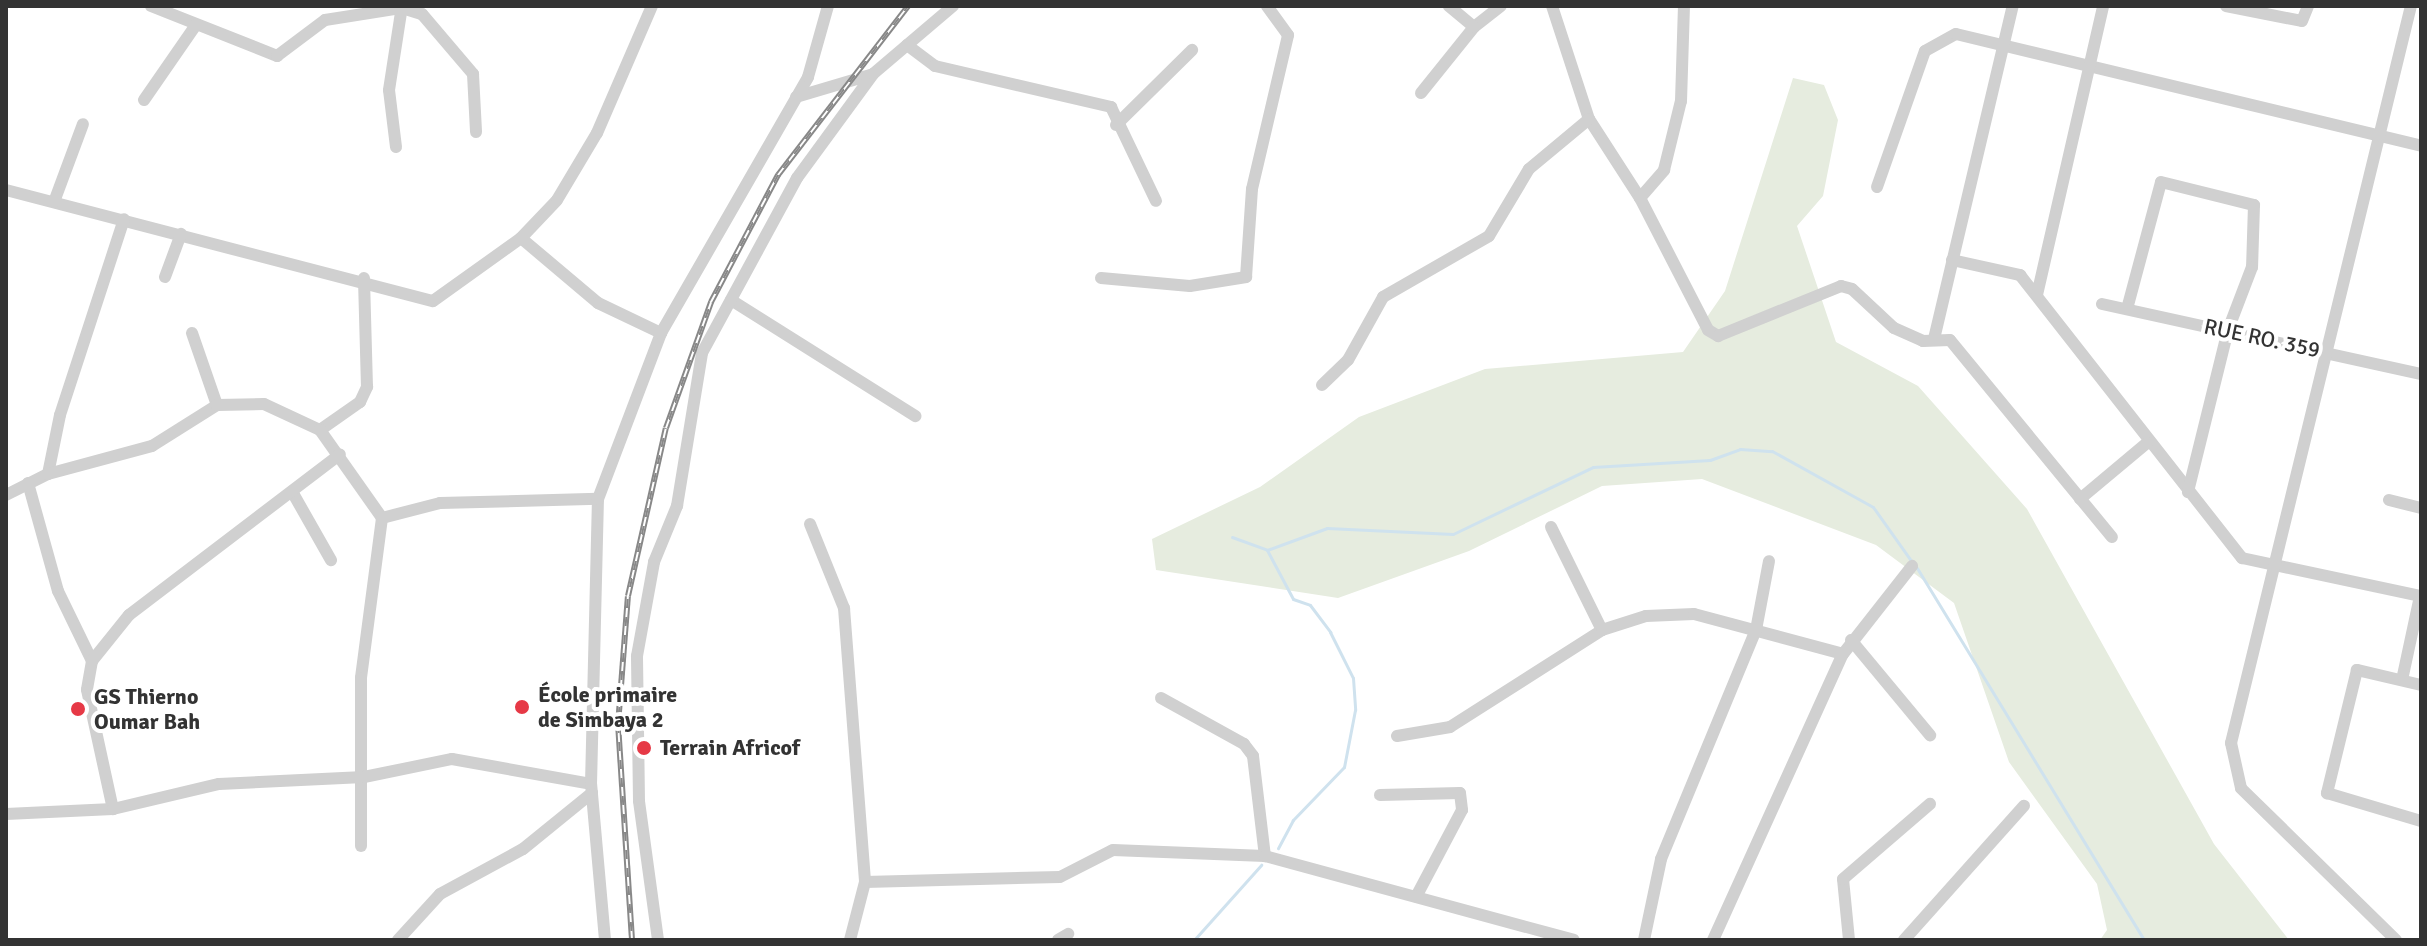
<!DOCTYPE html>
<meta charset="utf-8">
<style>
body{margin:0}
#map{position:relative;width:2427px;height:946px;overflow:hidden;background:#fff;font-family:Signika,sans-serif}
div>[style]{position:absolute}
.green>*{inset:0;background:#e6ecdf}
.stream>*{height:3px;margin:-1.5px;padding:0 1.5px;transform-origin:1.5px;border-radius:1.5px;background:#cfe2ee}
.street>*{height:12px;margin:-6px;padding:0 6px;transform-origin:6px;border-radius:6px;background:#d0d0d0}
.rail>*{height:6px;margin-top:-3px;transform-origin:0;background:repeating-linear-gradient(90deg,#fff 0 9px,#888 0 18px);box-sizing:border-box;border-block:2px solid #888}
.dots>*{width:22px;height:22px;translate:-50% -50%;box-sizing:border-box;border:4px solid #fff;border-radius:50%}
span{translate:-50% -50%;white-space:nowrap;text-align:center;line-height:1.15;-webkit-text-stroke:8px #fff;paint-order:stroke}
.street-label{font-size:22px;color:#333}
.poi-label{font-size:22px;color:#333;font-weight:700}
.left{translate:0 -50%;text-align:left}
.frame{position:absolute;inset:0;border:8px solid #333;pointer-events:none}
</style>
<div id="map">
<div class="green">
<div style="clip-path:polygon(1793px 78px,1824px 85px,1838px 120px,1823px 196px,1797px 226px,1836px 342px,1918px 386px,2027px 509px,2214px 844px,2289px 940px,2100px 940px,2107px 930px,2097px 884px,2009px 762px,1954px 603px,1876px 545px,1702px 479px,1602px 486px,1469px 551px,1338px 598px,1156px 570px,1152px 539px,1260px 487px,1359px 417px,1485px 369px,1683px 352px,1725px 291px)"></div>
</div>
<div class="stream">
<div style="left:1232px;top:537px;width:37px;rotate:20deg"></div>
<div style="left:1267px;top:550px;width:64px;rotate:-20.1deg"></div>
<div style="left:1327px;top:528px;width:126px;rotate:2.7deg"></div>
<div style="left:1453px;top:534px;width:155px;rotate:-25.6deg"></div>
<div style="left:1593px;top:467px;width:117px;rotate:-3.4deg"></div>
<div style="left:1710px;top:460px;width:32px;rotate:-20deg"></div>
<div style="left:1740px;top:449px;width:32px;rotate:4deg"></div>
<div style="left:1772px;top:451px;width:115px;rotate:29deg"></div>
<div style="left:1873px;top:507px;width:67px;rotate:54.7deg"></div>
<div style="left:1267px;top:550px;width:55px;rotate:62deg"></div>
<div style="left:1293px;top:599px;width:18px;rotate:19deg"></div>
<div style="left:1310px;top:605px;width:34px;rotate:53deg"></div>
<div style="left:1330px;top:632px;width:51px;rotate:63.4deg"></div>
<div style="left:1353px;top:678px;width:32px;rotate:86deg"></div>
<div style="left:1355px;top:710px;width:58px;rotate:100.9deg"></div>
<div style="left:1344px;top:767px;width:74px;rotate:133.9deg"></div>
<div style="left:1293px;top:820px;width:32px;rotate:118deg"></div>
<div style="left:1917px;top:568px;width:436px;rotate:58.6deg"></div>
<div style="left:1194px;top:940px;width:101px;rotate:-48.2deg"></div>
</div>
<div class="street">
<div style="left:151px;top:6px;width:136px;rotate:21.6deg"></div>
<div style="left:277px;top:56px;width:60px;rotate:-36.9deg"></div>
<div style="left:325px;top:20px;width:78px;rotate:-8.9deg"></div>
<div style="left:402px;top:8px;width:21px;rotate:17deg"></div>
<div style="left:422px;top:14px;width:79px;rotate:49.6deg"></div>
<div style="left:473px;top:74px;width:58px;rotate:87deg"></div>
<div style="left:1552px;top:6px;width:119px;rotate:71.9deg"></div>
<div style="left:1589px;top:119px;width:94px;rotate:57.2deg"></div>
<div style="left:1640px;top:198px;width:148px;rotate:62.7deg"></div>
<div style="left:1708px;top:330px;width:12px;rotate:31deg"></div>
<div style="left:1718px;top:336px;width:133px;rotate:-22.1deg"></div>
<div style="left:1841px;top:286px;width:11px;rotate:15deg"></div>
<div style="left:1852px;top:289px;width:57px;rotate:42.9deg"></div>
<div style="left:1894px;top:328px;width:32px;rotate:24deg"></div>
<div style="left:1923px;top:341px;width:27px;rotate:-2deg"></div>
<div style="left:1950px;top:340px;width:255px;rotate:50.6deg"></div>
<div style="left:2226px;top:6px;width:77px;rotate:11.2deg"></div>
<div style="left:2302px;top:21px;width:16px;rotate:-68deg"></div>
<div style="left:1474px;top:27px;width:34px;rotate:-38deg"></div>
<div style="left:907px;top:45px;width:35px;rotate:37deg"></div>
<div style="left:935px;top:66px;width:181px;rotate:13.1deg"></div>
<div style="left:1111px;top:107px;width:104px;rotate:64.4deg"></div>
<div style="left:1421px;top:93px;width:85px;rotate:-51.2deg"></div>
<div style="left:1474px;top:27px;width:33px;rotate:-140deg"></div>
<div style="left:796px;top:97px;width:80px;rotate:-16.6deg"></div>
<div style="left:144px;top:100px;width:91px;rotate:-55.3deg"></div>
<div style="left:1116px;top:125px;width:107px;rotate:-44.6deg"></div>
<div style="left:396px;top:147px;width:57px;rotate:-97deg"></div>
<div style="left:389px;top:90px;width:85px;rotate:-81.2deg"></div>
<div style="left:1877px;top:187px;width:144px;rotate:-70.6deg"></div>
<div style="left:1925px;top:51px;width:35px;rotate:-29deg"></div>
<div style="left:1956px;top:34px;width:478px;rotate:13.5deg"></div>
<div style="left:6px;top:190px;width:441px;rotate:14.6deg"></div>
<div style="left:433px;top:301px;width:108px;rotate:-35.6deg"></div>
<div style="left:521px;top:238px;width:101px;rotate:40.2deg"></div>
<div style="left:598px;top:303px;width:70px;rotate:25.5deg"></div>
<div style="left:1640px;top:198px;width:37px;rotate:-49deg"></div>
<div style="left:1664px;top:170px;width:71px;rotate:-76.2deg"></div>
<div style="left:1681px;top:101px;width:95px;rotate:-88.2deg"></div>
<div style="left:54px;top:202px;width:83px;rotate:-69.6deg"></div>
<div style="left:521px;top:238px;width:52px;rotate:-46.5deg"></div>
<div style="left:557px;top:200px;width:78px;rotate:-59.2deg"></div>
<div style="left:597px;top:133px;width:138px;rotate:-66.6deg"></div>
<div style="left:1952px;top:260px;width:70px;rotate:12.4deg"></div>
<div style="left:2020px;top:275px;width:360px;rotate:51.9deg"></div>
<div style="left:2242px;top:558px;width:183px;rotate:12deg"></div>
<div style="left:165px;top:277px;width:46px;rotate:-69.6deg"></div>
<div style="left:1101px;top:278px;width:89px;rotate:5.1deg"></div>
<div style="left:1190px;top:286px;width:57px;rotate:-9.1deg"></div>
<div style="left:1246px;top:277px;width:88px;rotate:-86.1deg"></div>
<div style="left:1252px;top:189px;width:158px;rotate:-76.8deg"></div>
<div style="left:1288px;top:35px;width:36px;rotate:-126deg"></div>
<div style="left:2037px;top:295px;width:296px;rotate:-77.1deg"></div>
<div style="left:731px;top:300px;width:218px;rotate:32.2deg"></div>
<div style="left:2102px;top:304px;width:327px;rotate:12.4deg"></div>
<div style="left:2127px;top:309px;width:131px;rotate:-75deg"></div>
<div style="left:2161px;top:182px;width:96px;rotate:13.9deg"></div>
<div style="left:2254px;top:205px;width:62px;rotate:91.8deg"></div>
<div style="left:2252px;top:267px;width:67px;rotate:110.9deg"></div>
<div style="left:2228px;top:330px;width:167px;rotate:103.9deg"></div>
<div style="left:192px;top:333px;width:76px;rotate:70.9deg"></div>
<div style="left:1934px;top:339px;width:342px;rotate:-76.7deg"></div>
<div style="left:1322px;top:385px;width:36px;rotate:-44deg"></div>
<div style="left:1348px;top:360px;width:72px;rotate:-60.9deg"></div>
<div style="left:1383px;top:297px;width:122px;rotate:-29.9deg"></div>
<div style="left:1489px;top:236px;width:78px;rotate:-59.2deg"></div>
<div style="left:1529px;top:169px;width:78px;rotate:-39.8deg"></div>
<div style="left:320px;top:430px;width:49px;rotate:-35deg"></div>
<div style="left:360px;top:402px;width:17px;rotate:-65deg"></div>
<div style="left:367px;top:387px;width:109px;rotate:-91.6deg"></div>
<div style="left:48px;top:474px;width:60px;rotate:-78.5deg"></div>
<div style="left:60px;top:415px;width:206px;rotate:-71.9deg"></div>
<div style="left:28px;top:483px;width:112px;rotate:74.5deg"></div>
<div style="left:58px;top:591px;width:78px;rotate:64.1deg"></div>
<div style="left:92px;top:661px;width:29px;rotate:100deg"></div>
<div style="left:87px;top:690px;width:122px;rotate:77.7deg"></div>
<div style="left:6px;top:495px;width:47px;rotate:-26.6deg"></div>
<div style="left:48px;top:474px;width:108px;rotate:-15.1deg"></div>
<div style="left:152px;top:446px;width:77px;rotate:-32.2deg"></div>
<div style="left:217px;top:405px;width:47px;rotate:-1.2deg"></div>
<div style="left:264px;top:404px;width:62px;rotate:24.9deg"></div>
<div style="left:320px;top:430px;width:108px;rotate:54.8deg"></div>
<div style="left:382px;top:518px;width:161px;rotate:97.5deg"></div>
<div style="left:361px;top:678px;width:168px;rotate:90deg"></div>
<div style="left:294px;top:495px;width:75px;rotate:60.4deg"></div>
<div style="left:2080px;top:499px;width:87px;rotate:-39.9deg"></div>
<div style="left:2389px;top:500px;width:33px;rotate:14deg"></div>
<div style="left:382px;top:518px;width:60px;rotate:-14.5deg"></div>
<div style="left:440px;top:503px;width:158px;rotate:-1.5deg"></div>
<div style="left:810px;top:524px;width:91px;rotate:68deg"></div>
<div style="left:844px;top:608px;width:275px;rotate:85.6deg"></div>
<div style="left:865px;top:882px;width:60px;rotate:104.5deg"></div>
<div style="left:1551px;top:527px;width:115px;rotate:63.7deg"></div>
<div style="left:1851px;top:640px;width:124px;rotate:50.3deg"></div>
<div style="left:92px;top:661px;width:59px;rotate:-51.2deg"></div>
<div style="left:129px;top:615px;width:265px;rotate:-37.3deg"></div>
<div style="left:2402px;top:680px;width:86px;rotate:-77.9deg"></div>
<div style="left:2421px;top:685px;width:66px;rotate:-166.8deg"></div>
<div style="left:2357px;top:670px;width:127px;rotate:103.7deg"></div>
<div style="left:2327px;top:793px;width:98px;rotate:16.6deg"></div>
<div style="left:1161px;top:698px;width:95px;rotate:29deg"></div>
<div style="left:1244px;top:744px;width:15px;rotate:53deg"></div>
<div style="left:1253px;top:756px;width:101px;rotate:83.2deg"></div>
<div style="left:1397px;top:736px;width:54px;rotate:-9.6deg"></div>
<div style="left:1450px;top:727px;width:180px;rotate:-32.5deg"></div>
<div style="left:1602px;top:630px;width:46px;rotate:-17.7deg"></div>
<div style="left:1646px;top:616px;width:48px;rotate:-2.4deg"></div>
<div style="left:1694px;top:614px;width:154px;rotate:15deg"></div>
<div style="left:1380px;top:795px;width:80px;rotate:-1.4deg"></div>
<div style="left:1460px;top:793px;width:17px;rotate:83deg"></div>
<div style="left:1462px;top:810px;width:98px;rotate:117.9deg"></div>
<div style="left:6px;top:814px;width:107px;rotate:-2.7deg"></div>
<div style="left:113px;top:809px;width:109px;rotate:-13.3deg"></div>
<div style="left:219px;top:784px;width:145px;rotate:-2.8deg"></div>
<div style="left:364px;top:777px;width:90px;rotate:-11.6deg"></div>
<div style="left:452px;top:759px;width:141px;rotate:10.2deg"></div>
<div style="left:865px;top:882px;width:195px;rotate:-1.5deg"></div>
<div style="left:1060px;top:877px;width:59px;rotate:-27deg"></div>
<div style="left:1113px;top:850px;width:152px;rotate:2.3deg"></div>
<div style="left:1265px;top:856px;width:320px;rotate:15.2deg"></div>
<div style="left:398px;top:940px;width:62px;rotate:-47.6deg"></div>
<div style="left:440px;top:894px;width:94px;rotate:-28.5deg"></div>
<div style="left:523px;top:849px;width:89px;rotate:-39.1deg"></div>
<div style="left:605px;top:940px;width:157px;rotate:-95.1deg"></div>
<div style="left:591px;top:784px;width:285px;rotate:-88.6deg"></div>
<div style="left:598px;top:499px;width:178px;rotate:-69.2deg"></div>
<div style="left:661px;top:333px;width:295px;rotate:-60.1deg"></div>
<div style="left:808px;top:77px;width:74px;rotate:-74.3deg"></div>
<div style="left:658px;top:940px;width:140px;rotate:-97.8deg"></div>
<div style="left:639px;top:801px;width:145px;rotate:-90.8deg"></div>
<div style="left:637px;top:656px;width:96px;rotate:-79.7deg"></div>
<div style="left:654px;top:562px;width:61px;rotate:-67.7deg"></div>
<div style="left:677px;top:506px;width:155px;rotate:-80.7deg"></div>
<div style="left:702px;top:353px;width:199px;rotate:-61.5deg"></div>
<div style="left:797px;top:178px;width:129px;rotate:-53.8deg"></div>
<div style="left:873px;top:74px;width:105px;rotate:-40.4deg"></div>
<div style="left:1058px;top:940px;width:12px;rotate:-31deg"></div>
<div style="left:1644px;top:940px;width:83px;rotate:-78.1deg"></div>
<div style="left:1661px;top:859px;width:248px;rotate:-67.5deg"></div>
<div style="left:1756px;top:630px;width:70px;rotate:-79.3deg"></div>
<div style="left:1713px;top:940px;width:314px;rotate:-65.6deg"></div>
<div style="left:1843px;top:654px;width:112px;rotate:-51.9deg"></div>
<div style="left:1849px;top:940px;width:61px;rotate:-95.6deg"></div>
<div style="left:1843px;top:879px;width:115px;rotate:-40.8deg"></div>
<div style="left:1904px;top:940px;width:180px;rotate:-48.2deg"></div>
<div style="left:2396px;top:940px;width:217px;rotate:-135.6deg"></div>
<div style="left:2241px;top:788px;width:46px;rotate:-102.5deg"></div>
<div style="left:2231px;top:743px;width:759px;rotate:-76.28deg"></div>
</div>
<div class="rail">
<div style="left:632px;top:940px;width:215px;rotate:-93.7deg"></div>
<div style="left:618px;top:725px;width:129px;rotate:-85.6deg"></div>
<div style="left:628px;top:596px;width:172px;rotate:-77.3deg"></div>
<div style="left:666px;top:428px;width:134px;rotate:-70.3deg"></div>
<div style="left:711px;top:302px;width:144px;rotate:-62.2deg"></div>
<div style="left:778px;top:175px;width:213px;rotate:-52.4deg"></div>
</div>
<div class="dots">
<div style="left:522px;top:707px;background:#e63946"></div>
<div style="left:78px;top:709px;background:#e63946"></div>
<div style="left:644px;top:748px;background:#e63946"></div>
</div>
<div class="street-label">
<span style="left:2262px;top:338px;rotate:12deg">RUE RO. 359</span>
</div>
<div class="poi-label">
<span class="left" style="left:538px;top:707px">École primaire<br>de Simbaya 2</span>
<span class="left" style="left:94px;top:709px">GS Thierno<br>Oumar Bah</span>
<span class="left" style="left:660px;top:748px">Terrain Africof</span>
</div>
<div class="frame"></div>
</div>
